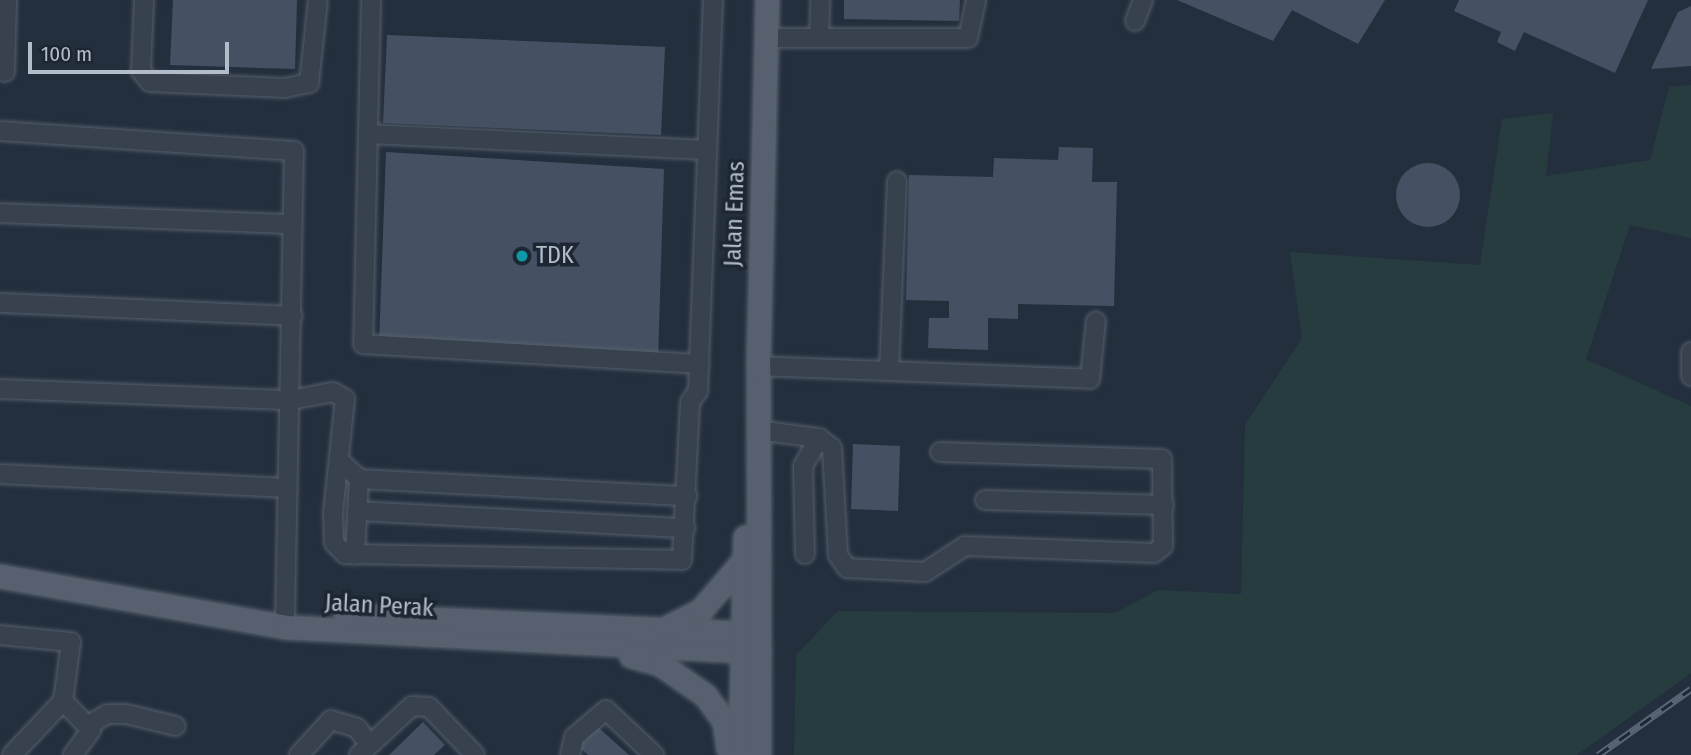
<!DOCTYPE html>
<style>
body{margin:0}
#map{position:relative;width:1691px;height:755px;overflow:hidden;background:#242f3e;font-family:"Fira Sans Condensed",sans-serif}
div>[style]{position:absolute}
.green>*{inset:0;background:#263c3f}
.building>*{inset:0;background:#455162}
.round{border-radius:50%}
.roads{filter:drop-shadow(0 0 2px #565f6c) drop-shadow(0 0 2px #565f6c)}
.minor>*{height:18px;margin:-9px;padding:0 9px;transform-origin:9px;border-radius:9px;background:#38414e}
.major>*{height:23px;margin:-11.5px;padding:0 11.5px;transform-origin:11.5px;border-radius:11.5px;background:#56606e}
.rail>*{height:7px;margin-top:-3.5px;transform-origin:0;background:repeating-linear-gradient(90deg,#1d2633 0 13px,#5a6575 0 26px);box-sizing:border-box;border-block:2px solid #5a6575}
.dots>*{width:19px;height:19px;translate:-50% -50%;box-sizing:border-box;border:4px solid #1d2633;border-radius:50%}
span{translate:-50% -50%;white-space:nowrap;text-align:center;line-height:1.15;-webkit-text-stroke:7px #1d2633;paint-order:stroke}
.street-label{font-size:24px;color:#b4bcc9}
.poi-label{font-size:24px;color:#b4bcc9}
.left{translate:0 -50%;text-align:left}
.scale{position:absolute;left:28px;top:42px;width:201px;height:32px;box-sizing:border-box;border:4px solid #b4bcc9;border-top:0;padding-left:9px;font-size:21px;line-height:24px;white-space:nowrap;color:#b4bcc9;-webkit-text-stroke:5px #1d2633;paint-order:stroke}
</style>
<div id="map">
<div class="green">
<div style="clip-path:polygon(1691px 85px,1691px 238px,1630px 225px,1586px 359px,1691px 406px,1691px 673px,1577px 755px,794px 755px,796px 655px,838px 611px,1115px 613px,1158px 590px,1241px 594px,1245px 425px,1302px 338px,1290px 252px,1480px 265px,1502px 119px,1553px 113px,1546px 176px,1650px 160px,1669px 87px)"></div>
</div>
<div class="building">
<div style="clip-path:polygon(173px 0,297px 0,295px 69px,170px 65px)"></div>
<div style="clip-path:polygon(844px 0,960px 0,959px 21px,844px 19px)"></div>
<div style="clip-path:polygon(1177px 0,1385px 0,1358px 44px,1292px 10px,1273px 41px)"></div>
<div style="clip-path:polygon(1459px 0,1648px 0,1615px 73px,1524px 32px,1515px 51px,1497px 42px,1501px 32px,1454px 11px)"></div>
<div style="clip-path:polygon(1691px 6px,1691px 66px,1651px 69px,1678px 12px)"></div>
<div style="clip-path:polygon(387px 35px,665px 47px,661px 135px,383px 123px)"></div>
<div style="clip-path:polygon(1059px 147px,1093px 148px,1092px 182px,1117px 182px,1114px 306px,1018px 304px,1018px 319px,988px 318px,988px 350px,928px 348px,929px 318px,949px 318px,949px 301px,906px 300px,909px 175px,993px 177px,994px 158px,1058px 160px)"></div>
<div style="clip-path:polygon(386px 152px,664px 169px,658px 358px,379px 343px)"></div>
<div class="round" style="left:1396px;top:163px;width:64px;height:64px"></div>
<div style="clip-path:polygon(853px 444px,900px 446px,898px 511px,851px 509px)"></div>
<div style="clip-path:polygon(423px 722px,445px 745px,434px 755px,389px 755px)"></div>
<div style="clip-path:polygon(598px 727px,629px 755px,588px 755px,579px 747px)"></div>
</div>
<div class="roads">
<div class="minor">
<div style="left:144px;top:0;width:71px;rotate:92.4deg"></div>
<div style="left:141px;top:71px;width:14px;rotate:51deg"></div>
<div style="left:150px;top:82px;width:135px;rotate:2.5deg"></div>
<div style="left:285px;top:88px;width:25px;rotate:-12deg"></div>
<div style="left:309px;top:83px;width:83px;rotate:-83.8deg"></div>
<div style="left:371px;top:0;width:344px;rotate:91.3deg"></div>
<div style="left:363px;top:344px;width:337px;rotate:3.4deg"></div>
<div style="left:1135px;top:21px;width:22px;rotate:-69deg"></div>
<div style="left:766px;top:38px;width:202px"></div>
<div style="left:968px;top:38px;width:39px;rotate:-78deg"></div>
<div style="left:819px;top:38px;width:38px;rotate:-88deg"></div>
<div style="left:5px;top:72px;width:72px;rotate:-88.4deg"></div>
<div style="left:0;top:131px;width:295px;rotate:3.9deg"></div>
<div style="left:294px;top:151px;width:476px;rotate:91.1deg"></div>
<div style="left:368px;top:134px;width:339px;rotate:2.7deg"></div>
<div style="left:0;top:213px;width:292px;rotate:2.2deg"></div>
<div style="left:0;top:303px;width:293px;rotate:2.5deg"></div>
<div style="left:1691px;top:352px;width:24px;rotate:90deg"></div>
<div style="left:758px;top:366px;width:332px;rotate:2.2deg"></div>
<div style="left:1090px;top:379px;width:58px;rotate:-84.1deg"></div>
<div style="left:889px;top:371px;width:190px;rotate:-87.6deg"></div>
<div style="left:0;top:389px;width:291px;rotate:2.2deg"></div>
<div style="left:291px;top:400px;width:43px;rotate:-10.8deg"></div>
<div style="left:333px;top:392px;width:14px;rotate:30deg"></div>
<div style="left:345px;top:399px;width:116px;rotate:96deg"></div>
<div style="left:333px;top:514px;width:29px;rotate:88deg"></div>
<div style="left:334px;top:543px;width:16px;rotate:45deg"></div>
<div style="left:345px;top:554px;width:337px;rotate:1deg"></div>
<div style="left:682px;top:560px;width:158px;rotate:-87.1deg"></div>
<div style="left:690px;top:402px;width:14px;rotate:-54deg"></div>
<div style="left:698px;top:391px;width:27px;rotate:-88deg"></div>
<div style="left:699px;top:364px;width:364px;rotate:-87.8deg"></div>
<div style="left:757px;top:430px;width:63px;rotate:7.4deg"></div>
<div style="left:819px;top:438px;width:16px;rotate:38deg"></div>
<div style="left:832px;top:448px;width:107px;rotate:86.8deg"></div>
<div style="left:838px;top:555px;width:16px;rotate:55deg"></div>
<div style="left:847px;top:568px;width:78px;rotate:2.9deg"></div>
<div style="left:925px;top:572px;width:48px;rotate:-33deg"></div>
<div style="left:965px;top:546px;width:189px;rotate:2.1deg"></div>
<div style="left:1154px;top:553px;width:11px;rotate:-38deg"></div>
<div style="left:1163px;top:546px;width:87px;rotate:-90.7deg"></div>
<div style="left:1162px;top:459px;width:222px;rotate:-178.2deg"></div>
<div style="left:342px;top:463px;width:23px;rotate:43deg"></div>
<div style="left:359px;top:479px;width:329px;rotate:3deg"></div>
<div style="left:0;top:474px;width:288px;rotate:2.8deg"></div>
<div style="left:985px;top:500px;width:179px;rotate:1.6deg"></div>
<div style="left:357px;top:511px;width:329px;rotate:3deg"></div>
<div style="left:805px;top:554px;width:88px;rotate:-91.3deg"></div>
<div style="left:803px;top:466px;width:32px;rotate:-60deg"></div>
<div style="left:355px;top:555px;width:76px;rotate:-87deg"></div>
<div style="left:0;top:635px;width:71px;rotate:5.6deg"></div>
<div style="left:71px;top:642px;width:60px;rotate:97.7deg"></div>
<div style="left:63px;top:701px;width:74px;rotate:133.4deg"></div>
<div style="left:63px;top:701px;width:40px;rotate:46deg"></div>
<div style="left:91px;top:730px;width:31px;rotate:126deg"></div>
<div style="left:89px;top:725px;width:21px;rotate:-31deg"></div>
<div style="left:107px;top:714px;width:19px"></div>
<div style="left:126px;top:714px;width:51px;rotate:13.5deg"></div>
<div style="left:299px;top:755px;width:47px;rotate:-47.6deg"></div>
<div style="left:331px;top:720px;width:27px;rotate:17deg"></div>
<div style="left:357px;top:728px;width:21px;rotate:53deg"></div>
<div style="left:359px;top:755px;width:72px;rotate:-42.8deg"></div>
<div style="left:412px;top:706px;width:17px;rotate:3deg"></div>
<div style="left:429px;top:707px;width:66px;rotate:46.2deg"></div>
<div style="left:570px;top:755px;width:18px;rotate:-77deg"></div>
<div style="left:574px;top:737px;width:42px;rotate:-40.2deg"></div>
<div style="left:606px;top:710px;width:66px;rotate:43.2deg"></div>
</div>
<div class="major">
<div style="left:0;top:576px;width:290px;rotate:10.1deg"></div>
<div style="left:285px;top:627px;width:475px;rotate:3deg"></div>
<div style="left:346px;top:615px;width:412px;rotate:2.6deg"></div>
<div style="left:666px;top:628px;width:39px;rotate:-27deg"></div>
<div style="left:701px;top:610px;width:63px;rotate:-49.5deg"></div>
<div style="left:631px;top:656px;width:30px;rotate:15deg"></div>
<div style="left:660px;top:664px;width:55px;rotate:34.6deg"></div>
<div style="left:705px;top:695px;width:32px;rotate:54deg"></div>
<div style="left:724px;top:721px;width:27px;rotate:82deg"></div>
<div style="left:740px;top:755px;width:218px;rotate:-88.7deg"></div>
<div style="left:759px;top:755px;width:389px;rotate:-90.1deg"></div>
<div style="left:758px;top:366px;width:366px;rotate:-88.6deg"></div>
</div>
</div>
<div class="rail">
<div style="left:1598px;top:755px;width:114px;rotate:-35.4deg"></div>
</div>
<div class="dots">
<div style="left:522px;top:256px;background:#0f9aa8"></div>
</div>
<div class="street-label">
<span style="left:735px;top:214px;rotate:-88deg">Jalan Emas</span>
<span style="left:379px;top:606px;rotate:3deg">Jalan Perak</span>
</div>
<div class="poi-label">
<span class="left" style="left:536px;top:256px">TDK</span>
</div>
<div class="scale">100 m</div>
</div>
